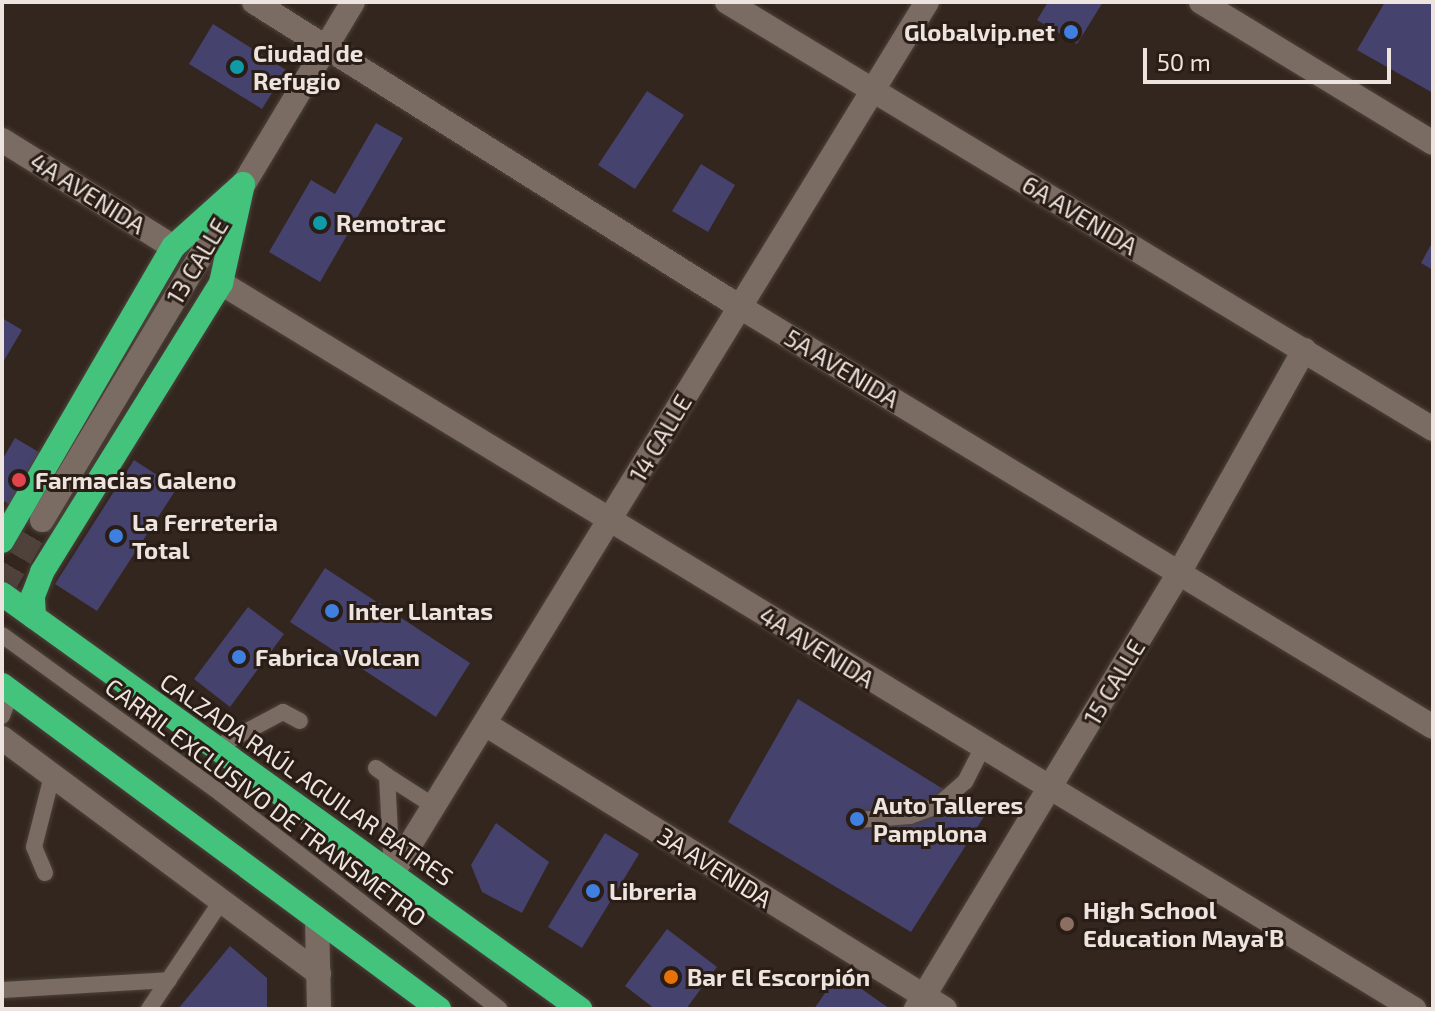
<!DOCTYPE html>
<meta charset="utf-8">
<style>
body{margin:0}
#map{position:relative;width:1435px;height:1011px;overflow:hidden;background:#33261e;font-family:"Exo 2",sans-serif}
div>[style]{position:absolute}
.building>*{inset:0;background:#45426e}
.secondary-tunnel>*{height:24px;margin-top:-12px;transform-origin:0;background:repeating-linear-gradient(90deg,#4f423b 0 24px,transparent 0 36px)}
.roads{filter:drop-shadow(0 0 2px #4d423c) drop-shadow(0 0 2px #4d423c)}
.lane>*{height:16px;margin:-8px;padding:0 8px;transform-origin:8px;border-radius:8px;background:#7b6c63}
.street>*{height:24px;margin:-12px;padding:0 12px;transform-origin:12px;border-radius:12px;background:#7b6c63}
.secondary>*{height:24px;margin:-12px;padding:0 12px;transform-origin:12px;border-radius:12px;background:#7b6c63}
.highway>*{height:24px;margin:-12px;padding:0 12px;transform-origin:12px;border-radius:12px;background:#43c37c}
.dots>*{width:22px;height:22px;translate:-50% -50%;box-sizing:border-box;border:4px solid #291d15;border-radius:50%}
span{translate:-50% -50%;white-space:nowrap;text-align:center;line-height:1.15;-webkit-text-stroke:6px #291d15;paint-order:stroke}
.poi-label{font-size:24px;color:#ede4df;font-weight:700}
.right{translate:-100% -50%;text-align:right}
.left{translate:0 -50%;text-align:left}
.street-label{font-size:24px;color:#ede4df}
.frame{position:absolute;inset:0;border:4px solid #ede4df;pointer-events:none}
.scale{position:absolute;left:1143px;top:48px;width:248px;height:36px;box-sizing:border-box;border:4px solid #ede4df;border-top:0;padding-left:10px;font-size:24px;line-height:28px;white-space:nowrap;color:#ede4df;-webkit-text-stroke:6px #291d15;paint-order:stroke}
</style>
<div id="map">
<div class="building">
<div style="clip-path:polygon(1048px 2px,1103px 2px,1077px 44px,1037px 20px)"></div>
<div style="clip-path:polygon(1385px 2px,1433px 2px,1433px 93px,1357px 50px)"></div>
<div style="clip-path:polygon(213px 24px,286px 70px,262px 109px,189px 64px)"></div>
<div style="clip-path:polygon(647px 91px,684px 115px,635px 189px,598px 165px)"></div>
<div style="clip-path:polygon(376px 123px,403px 138px,320px 282px,269px 252px,311px 180px,335px 194px)"></div>
<div style="clip-path:polygon(701px 164px,735px 185px,708px 232px,672px 211px)"></div>
<div style="clip-path:polygon(1433px 241px,1433px 270px,1421px 263px)"></div>
<div style="clip-path:polygon(2px 318px,22px 330px,2px 364px)"></div>
<div style="clip-path:polygon(15px 438px,49px 458px,18px 510px,2px 500px,2px 460px)"></div>
<div style="clip-path:polygon(134px 460px,177px 488px,97px 611px,55px 584px)"></div>
<div style="clip-path:polygon(325px 568px,470px 663px,436px 717px,290px 622px)"></div>
<div style="clip-path:polygon(248px 607px,284px 634px,230px 707px,194px 679px)"></div>
<div style="clip-path:polygon(798px 699px,985px 815px,911px 932px,728px 822px)"></div>
<div style="clip-path:polygon(496px 823px,549px 862px,522px 913px,482px 892px,471px 865px)"></div>
<div style="clip-path:polygon(605px 833px,639px 854px,582px 948px,548px 927px)"></div>
<div style="clip-path:polygon(667px 929px,717px 967px,686px 1009px,655px 1009px,625px 986px)"></div>
<div style="clip-path:polygon(230px 946px,267px 978px,267px 1009px,178px 1009px)"></div>
<div style="clip-path:polygon(839px 973px,890px 1009px,814px 1009px)"></div>
</div>
<div class="secondary-tunnel">
<div style="left:2px;top:589px;width:80px;rotate:-59.9deg"></div>
</div>
<div class="roads">
<div class="lane">
<div style="left:2px;top:635px;width:269px;rotate:35.9deg"></div>
<div style="left:220px;top:793px;width:353px;rotate:37.7deg"></div>
<div style="left:2px;top:716px;width:27px;rotate:-70deg"></div>
<div style="left:215px;top:748px;width:77px;rotate:-27.9deg"></div>
<div style="left:283px;top:712px;width:19px;rotate:28deg"></div>
<div style="left:376px;top:768px;width:14px;rotate:36deg"></div>
<div style="left:387px;top:776px;width:96px;rotate:87deg"></div>
<div style="left:387px;top:776px;width:56px;rotate:32.6deg"></div>
<div style="left:858px;top:820px;width:52px;rotate:-4.4deg"></div>
<div style="left:910px;top:816px;width:29px;rotate:-20deg"></div>
<div style="left:937px;top:806px;width:37px;rotate:-41deg"></div>
<div style="left:965px;top:782px;width:37px;rotate:-63deg"></div>
<div style="left:45px;top:873px;width:28px;rotate:-113deg"></div>
<div style="left:34px;top:847px;width:73px;rotate:-75.8deg"></div>
<div style="left:2px;top:990px;width:167px;rotate:-3.4deg"></div>
<div style="left:149px;top:1009px;width:128px;rotate:-56.2deg"></div>
</div>
<div class="street">
<div style="left:254px;top:2px;width:574px;rotate:32.11deg"></div>
<div style="left:740px;top:307px;width:810px;rotate:31.22deg"></div>
<div style="left:727px;top:2px;width:825px;rotate:31.17deg"></div>
<div style="left:2px;top:140px;width:202px;rotate:32deg"></div>
<div style="left:221px;top:283px;width:1397px;rotate:31.32deg"></div>
<div style="left:485px;top:724px;width:541px;rotate:31.78deg"></div>
<div style="left:2px;top:738px;width:395px;rotate:36.6deg"></div>
<div style="left:392px;top:874px;width:1023px;rotate:-58.47deg"></div>
<div style="left:916px;top:1009px;width:509px;rotate:-58.9deg"></div>
<div style="left:1179px;top:573px;width:256px;rotate:-60.7deg"></div>
</div>
<div class="secondary">
<div style="left:1201px;top:2px;width:271px;rotate:31.3deg"></div>
<div style="left:42px;top:520px;width:604px;rotate:-59.02deg"></div>
<div style="left:317px;top:919px;width:90px;rotate:88.7deg"></div>
</div>
<div class="highway">
<div style="left:2px;top:541px;width:340px;rotate:-59.8deg"></div>
<div style="left:173px;top:247px;width:94px;rotate:-42deg"></div>
<div style="left:2px;top:594px;width:712px;rotate:35.68deg"></div>
<div style="left:34px;top:617px;width:21px;rotate:-93deg"></div>
<div style="left:33px;top:596px;width:26px;rotate:-69deg"></div>
<div style="left:42px;top:572px;width:340px;rotate:-58.2deg"></div>
<div style="left:221px;top:283px;width:101px;rotate:-77.5deg"></div>
<div style="left:2px;top:685px;width:544px;rotate:36.55deg"></div>
</div>
</div>
<div class="dots">
<div style="left:1071px;top:32px;background:#3f7fe0"></div>
<div style="left:237px;top:67px;background:#0f9aa8"></div>
<div style="left:320px;top:223px;background:#0f9aa8"></div>
<div style="left:19px;top:480px;background:#e0444e"></div>
<div style="left:116px;top:536px;background:#3f7fe0"></div>
<div style="left:332px;top:611px;background:#3f7fe0"></div>
<div style="left:239px;top:657px;background:#3f7fe0"></div>
<div style="left:857px;top:819px;background:#3f7fe0"></div>
<div style="left:593px;top:891px;background:#3f7fe0"></div>
<div style="left:1067px;top:924px;background:#8d6e63"></div>
<div style="left:671px;top:977px;background:#e8710a"></div>
</div>
<div class="poi-label">
<span class="right" style="left:1055px;top:32px">Globalvip.net</span>
<span class="left" style="left:253px;top:67px">Ciudad de<br>Refugio</span>
<span class="left" style="left:336px;top:223px">Remotrac</span>
<span class="left" style="left:35px;top:480px">Farmacias Galeno</span>
<span class="left" style="left:132px;top:536px">La Ferreteria<br>Total</span>
<span class="left" style="left:348px;top:611px">Inter Llantas</span>
<span class="left" style="left:255px;top:657px">Fabrica Volcan</span>
<span class="left" style="left:873px;top:819px">Auto Talleres<br>Pamplona</span>
<span class="left" style="left:609px;top:891px">Libreria</span>
<span class="left" style="left:1083px;top:924px">High School<br>Education Maya'B</span>
<span class="left" style="left:687px;top:977px">Bar El Escorpión</span>
</div>
<div class="street-label">
<span style="left:88px;top:193px;rotate:32deg">4A AVENIDA</span>
<span style="left:1080px;top:215px;rotate:31deg">6A AVENIDA</span>
<span style="left:197px;top:261px;rotate:-59deg">13 CALLE</span>
<span style="left:842px;top:368px;rotate:31deg">5A AVENIDA</span>
<span style="left:660px;top:438px;rotate:-59deg">14 CALLE</span>
<span style="left:817px;top:647px;rotate:32deg">4A AVENIDA</span>
<span style="left:1114px;top:682px;rotate:-59deg">15 CALLE</span>
<span style="left:307px;top:779px;rotate:35deg">CALZADA RAÚL AGUILAR BATRES</span>
<span style="left:266px;top:802px;rotate:37deg">CARRIL EXCLUSIVO DE TRANSMETRO</span>
<span style="left:715px;top:867px;rotate:32deg">3A AVENIDA</span>
</div>
<div class="frame"></div>
<div class="scale">50 m</div>
</div>
